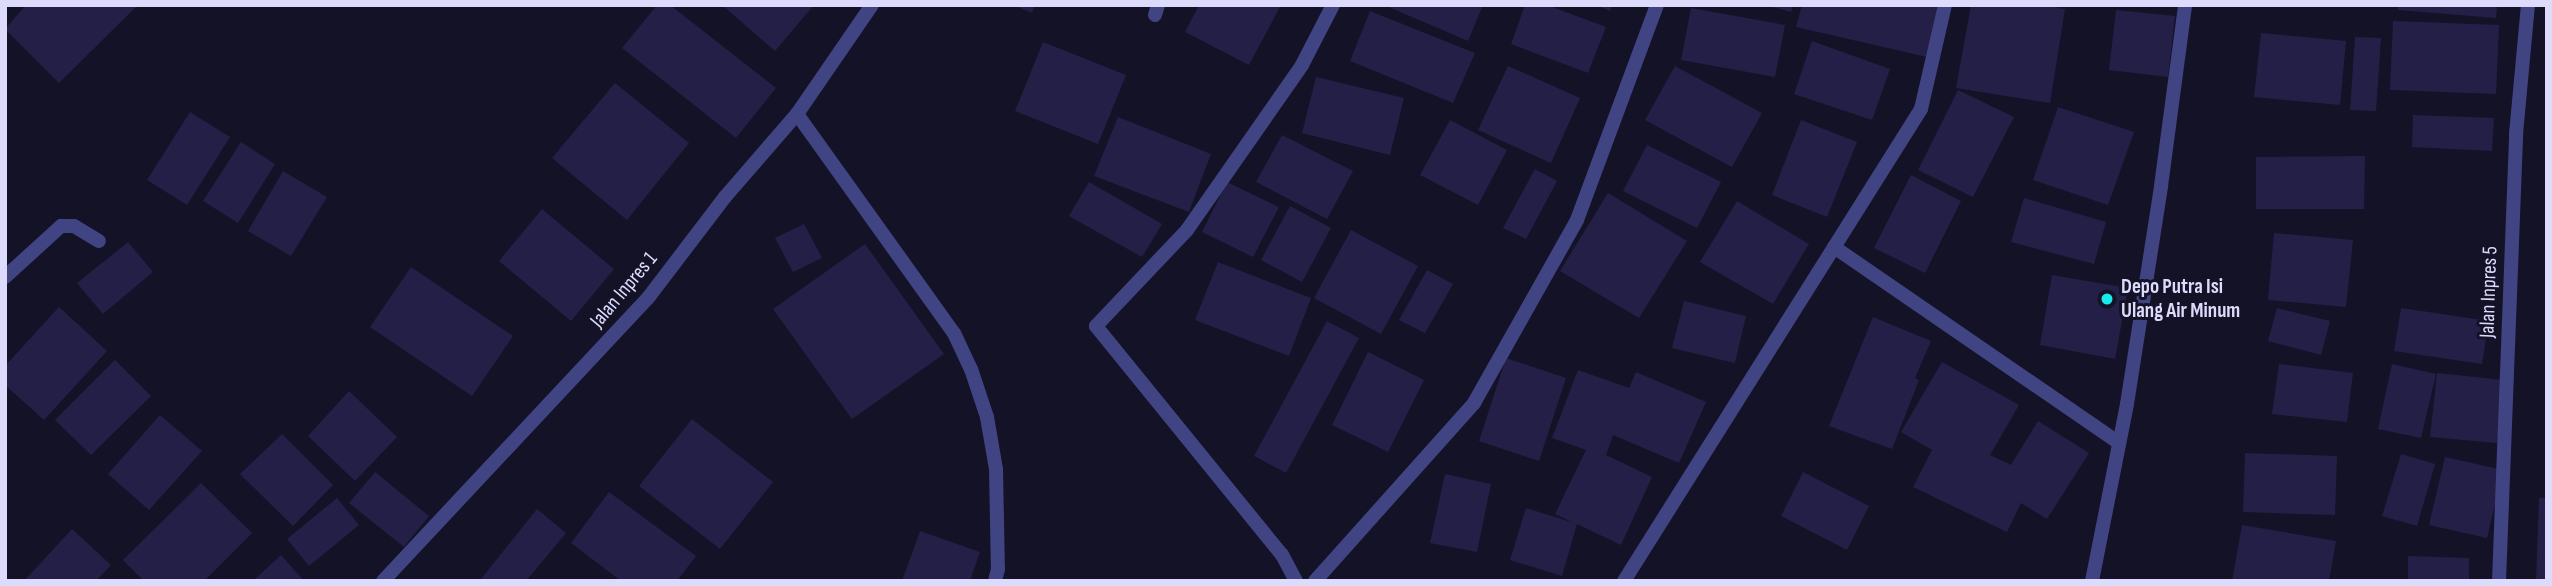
<!DOCTYPE html>
<style>
body{margin:0}
#map{position:relative;width:2552px;height:586px;overflow:hidden;background:#141227;font-family:"Sofia Sans Condensed",sans-serif}
div>[style]{position:absolute}
.building>*{inset:0;background:#241f47}
.street>*{height:14px;margin:-7px;padding:0 7px;transform-origin:7px;border-radius:7px;background:#414483}
.dots>*{width:19px;height:19px;translate:-50% -50%;box-sizing:border-box;border:4px solid #141227;border-radius:50%}
span{translate:-50% -50%;white-space:nowrap;text-align:center;line-height:1.15;-webkit-text-stroke:6px #141227;paint-order:stroke}
.poi-label{font-size:21px;color:#dcdbfc;font-weight:700}
.left{translate:0 -50%;text-align:left}
.street-label{font-size:21px;color:#dcdbfc}
.frame{position:absolute;inset:0;border:7px solid #dcdbfc;pointer-events:none}
</style>
<div id="map">
<div class="building">
<div style="clip-path:polygon(26px 5px,138px 5px,59px 83px,5px 29px)"></div>
<div style="clip-path:polygon(657px 5px,670px 5px,776px 88px,736px 138px,622px 48px)"></div>
<div style="clip-path:polygon(722px 5px,814px 5px,775px 51px)"></div>
<div style="clip-path:polygon(1013px 5px,1035px 5px,1032px 13px)"></div>
<div style="clip-path:polygon(1199px 5px,1281px 5px,1249px 65px,1185px 32px)"></div>
<div style="clip-path:polygon(1384px 5px,1483px 5px,1468px 41px)"></div>
<div style="clip-path:polygon(1525px 5px,1547px 5px,1606px 27px,1588px 73px,1511px 44px)"></div>
<div style="clip-path:polygon(1596px 5px,1612px 5px,1610px 11px)"></div>
<div style="clip-path:polygon(1765px 5px,1793px 5px,1791px 12px)"></div>
<div style="clip-path:polygon(1802px 5px,1939px 5px,1927px 57px,1796px 27px)"></div>
<div style="clip-path:polygon(1971px 5px,2043px 5px,2065px 9px,2050px 103px,1956px 88px)"></div>
<div style="clip-path:polygon(2398px 5px,2497px 5px,2496px 18px,2398px 10px)"></div>
<div style="clip-path:polygon(1691px 8px,1785px 25px,1775px 77px,1681px 60px)"></div>
<div style="clip-path:polygon(2116px 10px,2175px 16px,2168px 77px,2109px 70px)"></div>
<div style="clip-path:polygon(1370px 11px,1475px 53px,1453px 103px,1350px 61px)"></div>
<div style="clip-path:polygon(2393px 21px,2499px 25px,2496px 94px,2390px 90px)"></div>
<div style="clip-path:polygon(2261px 33px,2346px 41px,2340px 105px,2254px 97px)"></div>
<div style="clip-path:polygon(2355px 37px,2381px 38px,2376px 111px,2350px 110px)"></div>
<div style="clip-path:polygon(1812px 41px,1890px 69px,1872px 120px,1794px 94px)"></div>
<div style="clip-path:polygon(1043px 42px,1126px 75px,1098px 144px,1015px 111px)"></div>
<div style="clip-path:polygon(1508px 66px,1580px 98px,1551px 163px,1478px 130px)"></div>
<div style="clip-path:polygon(1675px 66px,1762px 113px,1732px 167px,1645px 120px)"></div>
<div style="clip-path:polygon(1316px 77px,1404px 98px,1390px 155px,1302px 133px)"></div>
<div style="clip-path:polygon(615px 83px,689px 143px,627px 220px,552px 158px)"></div>
<div style="clip-path:polygon(1958px 90px,2014px 117px,1973px 197px,1918px 170px)"></div>
<div style="clip-path:polygon(2058px 107px,2134px 132px,2108px 205px,2033px 180px)"></div>
<div style="clip-path:polygon(190px 112px,230px 137px,187px 205px,147px 180px)"></div>
<div style="clip-path:polygon(2413px 115px,2494px 118px,2492px 151px,2412px 147px)"></div>
<div style="clip-path:polygon(1118px 117px,1211px 154px,1189px 212px,1094px 176px)"></div>
<div style="clip-path:polygon(1450px 120px,1507px 150px,1478px 205px,1420px 175px)"></div>
<div style="clip-path:polygon(1801px 120px,1857px 142px,1827px 217px,1772px 195px)"></div>
<div style="clip-path:polygon(1282px 135px,1353px 171px,1327px 219px,1256px 182px)"></div>
<div style="clip-path:polygon(241px 142px,275px 164px,238px 223px,203px 201px)"></div>
<div style="clip-path:polygon(1647px 145px,1721px 182px,1697px 228px,1623px 191px)"></div>
<div style="clip-path:polygon(2365px 156px,2364px 209px,2256px 209px,2256px 157px)"></div>
<div style="clip-path:polygon(1535px 169px,1557px 181px,1526px 239px,1503px 228px)"></div>
<div style="clip-path:polygon(283px 171px,327px 197px,291px 256px,248px 231px)"></div>
<div style="clip-path:polygon(1911px 175px,1961px 201px,1925px 273px,1874px 248px)"></div>
<div style="clip-path:polygon(1089px 182px,1162px 224px,1142px 257px,1069px 216px)"></div>
<div style="clip-path:polygon(1227px 182px,1279px 207px,1253px 257px,1202px 232px)"></div>
<div style="clip-path:polygon(1608px 193px,1687px 241px,1639px 318px,1560px 271px)"></div>
<div style="clip-path:polygon(2024px 198px,2106px 222px,2094px 264px,2011px 242px)"></div>
<div style="clip-path:polygon(1737px 201px,1809px 244px,1773px 304px,1700px 262px)"></div>
<div style="clip-path:polygon(1290px 206px,1331px 228px,1302px 282px,1261px 260px)"></div>
<div style="clip-path:polygon(542px 209px,614px 269px,571px 321px,499px 261px)"></div>
<div style="clip-path:polygon(804px 224px,822px 258px,793px 272px,775px 238px)"></div>
<div style="clip-path:polygon(1351px 230px,1418px 266px,1381px 334px,1314px 298px)"></div>
<div style="clip-path:polygon(2274px 233px,2353px 240px,2346px 307px,2268px 300px)"></div>
<div style="clip-path:polygon(128px 242px,153px 272px,103px 314px,77px 283px)"></div>
<div style="clip-path:polygon(865px 244px,944px 354px,852px 419px,773px 309px)"></div>
<div style="clip-path:polygon(1218px 262px,1311px 298px,1289px 356px,1195px 320px)"></div>
<div style="clip-path:polygon(411px 267px,513px 336px,472px 396px,370px 327px)"></div>
<div style="clip-path:polygon(1427px 270px,1453px 284px,1425px 333px,1399px 320px)"></div>
<div style="clip-path:polygon(2052px 275px,2128px 288px,2115px 359px,2040px 345px)"></div>
<div style="clip-path:polygon(1684px 301px,1746px 316px,1735px 363px,1672px 348px)"></div>
<div style="clip-path:polygon(59px 307px,107px 351px,44px 420px,5px 385px,5px 366px)"></div>
<div style="clip-path:polygon(2277px 308px,2330px 321px,2321px 355px,2268px 341px)"></div>
<div style="clip-path:polygon(2401px 308px,2489px 321px,2482px 364px,2394px 351px)"></div>
<div style="clip-path:polygon(1873px 317px,1931px 341px,1915px 378px,1919px 380px,1892px 449px,1829px 426px)"></div>
<div style="clip-path:polygon(1327px 321px,1359px 338px,1286px 473px,1254px 456px)"></div>
<div style="clip-path:polygon(1368px 352px,1424px 380px,1388px 452px,1332px 425px)"></div>
<div style="clip-path:polygon(1506px 358px,1566px 378px,1539px 461px,1479px 441px)"></div>
<div style="clip-path:polygon(115px 360px,151px 396px,91px 455px,55px 420px)"></div>
<div style="clip-path:polygon(1942px 362px,2019px 405px,1990px 455px,2011px 465px,2038px 421px,2089px 453px,2047px 519px,2021px 503px,2007px 532px,1913px 487px,1932px 450px,1901px 432px)"></div>
<div style="clip-path:polygon(2279px 364px,2353px 373px,2347px 422px,2272px 414px)"></div>
<div style="clip-path:polygon(2392px 364px,2436px 374px,2421px 438px,2378px 429px)"></div>
<div style="clip-path:polygon(1578px 370px,1629px 388px,1636px 372px,1706px 402px,1679px 463px,1613px 435px,1606px 455px,1652px 477px,1621px 545px,1577px 524px,1562px 576px,1510px 560px,1526px 508px,1574px 523px,1555px 514px,1586px 450px,1552px 438px)"></div>
<div style="clip-path:polygon(2437px 373px,2503px 380px,2497px 443px,2430px 437px)"></div>
<div style="clip-path:polygon(349px 391px,397px 437px,355px 481px,308px 436px)"></div>
<div style="clip-path:polygon(160px 415px,202px 451px,149px 510px,108px 474px)"></div>
<div style="clip-path:polygon(692px 419px,773px 482px,720px 549px,639px 486px)"></div>
<div style="clip-path:polygon(282px 434px,333px 485px,293px 526px,240px 474px)"></div>
<div style="clip-path:polygon(2245px 453px,2337px 456px,2335px 515px,2243px 512px)"></div>
<div style="clip-path:polygon(2401px 454px,2435px 464px,2417px 526px,2382px 516px)"></div>
<div style="clip-path:polygon(2445px 457px,2503px 470px,2487px 538px,2429px 525px)"></div>
<div style="clip-path:polygon(375px 472px,429px 516px,404px 547px,349px 503px)"></div>
<div style="clip-path:polygon(1803px 472px,1869px 506px,1847px 550px,1781px 516px)"></div>
<div style="clip-path:polygon(1445px 474px,1491px 484px,1477px 552px,1430px 543px)"></div>
<div style="clip-path:polygon(201px 483px,252px 533px,204px 581px,144px 581px,123px 560px)"></div>
<div style="clip-path:polygon(609px 492px,696px 556px,677px 581px,621px 581px,571px 543px)"></div>
<div style="clip-path:polygon(337px 498px,359px 525px,309px 566px,287px 539px)"></div>
<div style="clip-path:polygon(2539px 498px,2547px 498px,2547px 581px,2536px 581px)"></div>
<div style="clip-path:polygon(537px 509px,566px 533px,526px 581px,483px 581px,481px 579px)"></div>
<div style="clip-path:polygon(2242px 525px,2336px 541px,2329px 581px,2232px 581px)"></div>
<div style="clip-path:polygon(72px 529px,111px 565px,96px 581px,24px 581px)"></div>
<div style="clip-path:polygon(920px 531px,980px 552px,970px 581px,902px 581px)"></div>
<div style="clip-path:polygon(281px 555px,304px 581px,253px 581px)"></div>
<div style="clip-path:polygon(2408px 556px,2469px 558px,2469px 581px,2408px 581px)"></div>
</div>
<div class="street">
<div style="left:1155px;top:15px;width:10px;rotate:-73deg"></div>
<div style="left:797px;top:114px;width:269px;rotate:54.4deg"></div>
<div style="left:954px;top:333px;width:40px;rotate:65deg"></div>
<div style="left:971px;top:369px;width:51px;rotate:71.6deg"></div>
<div style="left:987px;top:417px;width:53px;rotate:80.2deg"></div>
<div style="left:996px;top:469px;width:100px;rotate:88.9deg"></div>
<div style="left:998px;top:569px;width:12px;rotate:104deg"></div>
<div style="left:1834px;top:247px;width:346px;rotate:34.5deg"></div>
<div style="left:5px;top:277px;width:76px;rotate:-42.3deg"></div>
<div style="left:61px;top:226px;width:13px"></div>
<div style="left:74px;top:226px;width:29px;rotate:31deg"></div>
<div style="left:383px;top:581px;width:388px;rotate:-46.9deg"></div>
<div style="left:648px;top:298px;width:127px;rotate:-52.7deg"></div>
<div style="left:725px;top:197px;width:110px;rotate:-49.1deg"></div>
<div style="left:797px;top:114px;width:132px;rotate:-55.5deg"></div>
<div style="left:1296px;top:581px;width:30px;rotate:-118deg"></div>
<div style="left:1282px;top:555px;width:295px;rotate:-129.1deg"></div>
<div style="left:1096px;top:326px;width:132px;rotate:-46.5deg"></div>
<div style="left:1187px;top:230px;width:201px;rotate:-55.1deg"></div>
<div style="left:1302px;top:65px;width:68px;rotate:-62.7deg"></div>
<div style="left:1315px;top:581px;width:239px;rotate:-48.2deg"></div>
<div style="left:1474px;top:403px;width:210px;rotate:-60.6deg"></div>
<div style="left:1577px;top:220px;width:229px;rotate:-69.6deg"></div>
<div style="left:1624px;top:581px;width:558px;rotate:-57.82deg"></div>
<div style="left:1921px;top:109px;width:107px;rotate:-77deg"></div>
<div style="left:2092px;top:581px;width:180px;rotate:-78.8deg"></div>
<div style="left:2127px;top:404px;width:221px;rotate:-81.1deg"></div>
<div style="left:2161px;top:186px;width:183px;rotate:-82.4deg"></div>
<div style="left:2499px;top:581px;width:447px;rotate:-87.8deg"></div>
<div style="left:2516px;top:134px;width:130px;rotate:-84.7deg"></div>
</div>
<div class="dots">
<div style="left:2107px;top:299px;background:#16eaed"></div>
</div>
<div class="poi-label">
<span class="left" style="left:2121px;top:299px">Depo Putra Isi<br>Ulang Air Minum</span>
</div>
<div class="street-label">
<span style="left:624px;top:290px;rotate:-50deg">Jalan Inpres 1</span>
<span style="left:2489px;top:292px;rotate:-88deg">Jalan Inpres 5</span>
</div>
<div class="frame"></div>
</div>
